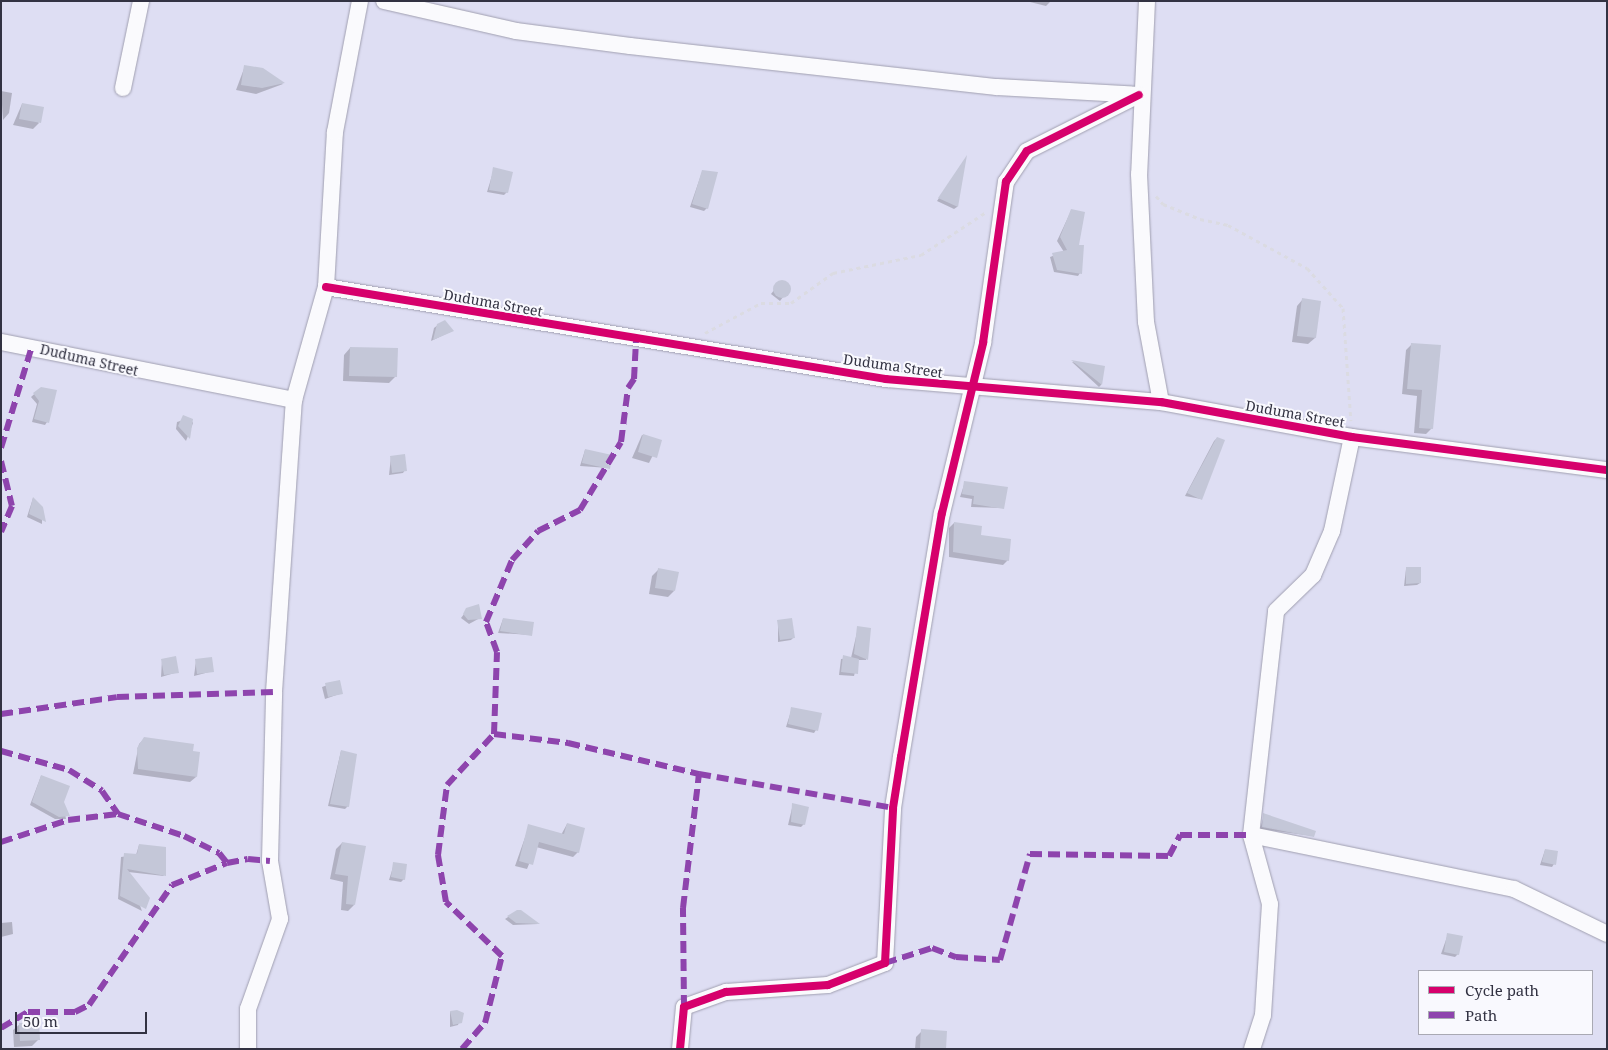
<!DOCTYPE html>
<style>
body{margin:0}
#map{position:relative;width:1608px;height:1050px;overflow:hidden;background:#dedef3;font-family:"Noto Serif",serif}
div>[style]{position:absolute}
.shadow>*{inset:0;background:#0003}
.building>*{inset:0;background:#c4c7d8}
.round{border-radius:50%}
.path>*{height:3px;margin-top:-1.5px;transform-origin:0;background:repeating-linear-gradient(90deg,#dbdbe2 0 4px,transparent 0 8px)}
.roads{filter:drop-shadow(0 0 1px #a09fb0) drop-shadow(0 0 1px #a09fb0)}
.street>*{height:16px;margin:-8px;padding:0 8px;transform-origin:8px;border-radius:8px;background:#fafafd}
.quiet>*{height:6px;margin-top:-3px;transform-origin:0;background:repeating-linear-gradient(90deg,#8e44ad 0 12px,transparent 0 18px)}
.cycleway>*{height:8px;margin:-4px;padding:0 4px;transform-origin:4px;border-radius:4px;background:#d6006c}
span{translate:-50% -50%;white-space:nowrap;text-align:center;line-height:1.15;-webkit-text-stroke:4px #f9f9fe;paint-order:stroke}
.street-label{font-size:14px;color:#323242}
.frame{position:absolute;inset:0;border:2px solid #323242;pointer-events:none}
.legend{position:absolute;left:1418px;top:970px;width:175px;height:65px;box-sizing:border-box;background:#f9f9fe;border:1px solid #a9a9b3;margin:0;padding:6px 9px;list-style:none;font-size:15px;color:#323242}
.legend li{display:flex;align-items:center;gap:10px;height:25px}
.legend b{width:25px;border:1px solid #a9a9b3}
.scale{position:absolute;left:15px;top:1012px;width:132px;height:22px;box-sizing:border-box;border:2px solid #323242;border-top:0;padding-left:6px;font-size:15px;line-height:18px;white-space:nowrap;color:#323242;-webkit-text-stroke:4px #f9f9fe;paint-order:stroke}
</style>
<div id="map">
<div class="shadow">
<div style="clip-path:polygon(1026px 1px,1051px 1px,1046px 6px)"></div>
<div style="clip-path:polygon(245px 66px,263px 69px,283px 84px,256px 94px,236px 90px)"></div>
<div style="clip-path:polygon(1px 91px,12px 93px,9px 113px,3px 120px)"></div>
<div style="clip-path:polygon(22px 104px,39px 123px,33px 129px,13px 125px)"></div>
<div style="clip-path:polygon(965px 159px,957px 207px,954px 209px,937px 201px)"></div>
<div style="clip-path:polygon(494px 169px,507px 192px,504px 195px,487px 192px)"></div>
<div style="clip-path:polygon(702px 172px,707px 208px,704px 211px,690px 207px)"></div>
<div style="clip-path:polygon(1071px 211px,1080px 273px,1078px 276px,1054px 272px,1050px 257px,1064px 252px,1057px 241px)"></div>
<div style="clip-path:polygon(781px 281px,790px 288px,780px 301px,771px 294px)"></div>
<div style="clip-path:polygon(1303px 299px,1320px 302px,1315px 338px,1308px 344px,1292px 342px,1297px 306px)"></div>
<div style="clip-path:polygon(438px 325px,452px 331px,431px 341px,434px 328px)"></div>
<div style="clip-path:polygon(1412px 344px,1432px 428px,1426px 434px,1414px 433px,1417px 396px,1402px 394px,1406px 350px)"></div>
<div style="clip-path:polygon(350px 348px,396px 376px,389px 383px,343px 381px,344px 355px)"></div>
<div style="clip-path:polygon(1072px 362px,1104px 367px,1101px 385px,1099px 387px)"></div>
<div style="clip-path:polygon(41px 388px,47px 422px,45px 425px,32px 422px,37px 404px,31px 397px)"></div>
<div style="clip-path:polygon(190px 418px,193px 423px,186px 441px,176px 429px,177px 422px)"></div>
<div style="clip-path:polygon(642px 435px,660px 441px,649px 463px,632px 458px)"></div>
<div style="clip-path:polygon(1217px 438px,1201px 499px,1185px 496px,1214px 441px)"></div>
<div style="clip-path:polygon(585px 450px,609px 468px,580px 466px)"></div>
<div style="clip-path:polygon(391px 457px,405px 470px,403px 473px,389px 475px)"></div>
<div style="clip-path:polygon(965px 482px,1003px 508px,971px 507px,972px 499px,960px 497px)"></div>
<div style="clip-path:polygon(33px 498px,42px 508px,42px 524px,27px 517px)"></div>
<div style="clip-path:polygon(954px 523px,979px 536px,1008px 560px,1003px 565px,949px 557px,949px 528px)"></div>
<div style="clip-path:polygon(659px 569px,674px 591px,668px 597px,649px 594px,652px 576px)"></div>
<div style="clip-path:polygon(1406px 569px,1420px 583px,1417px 585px,1404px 586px)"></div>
<div style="clip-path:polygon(467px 610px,480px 618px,469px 624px,461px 618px)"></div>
<div style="clip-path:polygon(503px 619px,531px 635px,498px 633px)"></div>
<div style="clip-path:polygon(778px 621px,794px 637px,791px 640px,778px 642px)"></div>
<div style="clip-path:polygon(858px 628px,870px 629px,866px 660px,858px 660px,854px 676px,839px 675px,841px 659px,851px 658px)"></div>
<div style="clip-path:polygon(162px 660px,178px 672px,161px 677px)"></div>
<div style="clip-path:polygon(196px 661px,213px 671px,194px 676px)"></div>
<div style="clip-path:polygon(339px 681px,342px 693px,325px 699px,322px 687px)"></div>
<div style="clip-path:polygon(792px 708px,816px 730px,814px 733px,786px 727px)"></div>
<div style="clip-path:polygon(145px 738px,191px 752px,196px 777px,190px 782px,133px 774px,139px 744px)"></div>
<div style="clip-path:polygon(341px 751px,348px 806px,345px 809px,328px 806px)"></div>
<div style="clip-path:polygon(41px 776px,63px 802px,66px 819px,55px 819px,30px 805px)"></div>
<div style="clip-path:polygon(793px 804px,804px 824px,801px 827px,788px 825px)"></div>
<div style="clip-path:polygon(1264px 815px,1314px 832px,1313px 836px,1260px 829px)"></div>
<div style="clip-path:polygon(567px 824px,578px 852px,573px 857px,536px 847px,527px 869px,515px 866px,529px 826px,561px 835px)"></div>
<div style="clip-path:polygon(342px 843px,354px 905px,348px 911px,341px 910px,343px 882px,330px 879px,336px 849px)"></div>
<div style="clip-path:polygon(139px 845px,164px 876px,128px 872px,142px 911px,118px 899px,121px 857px,136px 855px)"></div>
<div style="clip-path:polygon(1545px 850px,1554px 864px,1552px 867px,1540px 865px)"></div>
<div style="clip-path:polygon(394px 864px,404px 879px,401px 882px,389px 880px)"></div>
<div style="clip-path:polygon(517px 911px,538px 924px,513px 925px,505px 919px)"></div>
<div style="clip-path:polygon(12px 922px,13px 934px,1px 937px,1px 923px)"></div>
<div style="clip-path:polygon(1448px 934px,1458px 954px,1455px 957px,1441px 954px)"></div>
<div style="clip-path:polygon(450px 1012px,462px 1014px,458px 1025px,450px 1027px)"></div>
<div style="clip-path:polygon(20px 1024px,38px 1040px,32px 1046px,14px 1047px,13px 1030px)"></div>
<div style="clip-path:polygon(922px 1031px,944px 1049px,915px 1049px,916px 1037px)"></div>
</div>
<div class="building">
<div style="clip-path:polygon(244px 65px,263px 68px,285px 83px,262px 88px,241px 85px)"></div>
<div style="clip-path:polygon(22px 103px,44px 107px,41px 123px,19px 119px)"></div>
<div style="clip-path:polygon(967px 155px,958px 207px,938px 198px)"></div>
<div style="clip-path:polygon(493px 167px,513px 172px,508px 193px,489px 190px)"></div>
<div style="clip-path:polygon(702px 170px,718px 172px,708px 209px,692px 204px)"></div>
<div style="clip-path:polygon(1071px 209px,1085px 212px,1079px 245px,1084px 245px,1082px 274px,1057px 270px,1052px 253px,1067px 250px,1060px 237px)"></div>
<div class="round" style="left:773px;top:280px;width:18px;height:18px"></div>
<div style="clip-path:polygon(1302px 298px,1321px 301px,1316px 338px,1297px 336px)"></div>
<div style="clip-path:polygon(445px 320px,454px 331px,433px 340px,437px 324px)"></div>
<div style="clip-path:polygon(1411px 343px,1441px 345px,1433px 429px,1419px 428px,1422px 390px,1407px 389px)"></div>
<div style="clip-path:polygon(350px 347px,398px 348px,397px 377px,349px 376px)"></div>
<div style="clip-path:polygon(1071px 360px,1105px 366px,1102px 385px)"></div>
<div style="clip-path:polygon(41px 387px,57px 390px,49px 423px,34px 419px,39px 401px,33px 393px)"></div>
<div style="clip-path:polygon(183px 415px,193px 419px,190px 439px,178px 426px)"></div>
<div style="clip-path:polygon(643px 434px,662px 440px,657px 458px,638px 452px)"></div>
<div style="clip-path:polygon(1217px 437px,1225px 440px,1202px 500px,1187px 493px)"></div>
<div style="clip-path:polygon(585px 449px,612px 455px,610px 469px,582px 463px)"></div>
<div style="clip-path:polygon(405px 454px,407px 471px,392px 473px,390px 456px)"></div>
<div style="clip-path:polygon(964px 481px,1008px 487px,1004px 509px,973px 504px,974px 496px,962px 494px)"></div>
<div style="clip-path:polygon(33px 497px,43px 507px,46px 522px,29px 514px)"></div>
<div style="clip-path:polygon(954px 522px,982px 526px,981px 535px,1011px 539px,1009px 561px,953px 552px)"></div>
<div style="clip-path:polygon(1406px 567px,1421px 567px,1421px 583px,1406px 584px)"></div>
<div style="clip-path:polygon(658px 568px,679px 572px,675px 591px,655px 588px)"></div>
<div style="clip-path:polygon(479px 604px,482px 619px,468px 620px,463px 614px,466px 608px)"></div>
<div style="clip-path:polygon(503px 618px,534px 622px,532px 636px,500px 631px)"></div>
<div style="clip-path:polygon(792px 618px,795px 638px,780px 640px,777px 620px)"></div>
<div style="clip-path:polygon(857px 626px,871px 628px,868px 660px,854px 654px)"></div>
<div style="clip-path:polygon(843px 655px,859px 659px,858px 674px,841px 672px)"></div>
<div style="clip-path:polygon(176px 656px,179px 673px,164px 675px,161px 659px)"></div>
<div style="clip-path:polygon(212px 657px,214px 672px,197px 674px,195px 659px)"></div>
<div style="clip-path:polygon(340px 680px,343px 694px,328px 697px,325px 683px)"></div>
<div style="clip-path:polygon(791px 707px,822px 713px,818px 731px,788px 724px)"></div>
<div style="clip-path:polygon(144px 737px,194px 744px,193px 751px,200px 752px,197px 777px,138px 769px,137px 748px)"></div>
<div style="clip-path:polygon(341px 750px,357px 754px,349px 807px,330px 804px)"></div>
<div style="clip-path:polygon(41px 775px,70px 786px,64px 802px,70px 816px,59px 817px,32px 802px)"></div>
<div style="clip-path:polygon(792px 803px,809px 807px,805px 825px,791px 822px)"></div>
<div style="clip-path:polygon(1263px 813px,1316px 831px,1314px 837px,1262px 827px)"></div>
<div style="clip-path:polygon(567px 823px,585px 828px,579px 853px,539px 842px,533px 865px,519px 861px,528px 824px,564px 834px)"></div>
<div style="clip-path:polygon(342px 842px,366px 846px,355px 905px,346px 904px,348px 876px,335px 874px)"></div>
<div style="clip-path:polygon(139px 844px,166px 847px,166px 876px,127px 869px,150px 898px,146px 909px,120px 896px,124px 853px,137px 854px)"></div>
<div style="clip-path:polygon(1545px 849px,1558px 851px,1556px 865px,1542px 862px)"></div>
<div style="clip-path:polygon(393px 862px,407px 864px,405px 880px,391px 877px)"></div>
<div style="clip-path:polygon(517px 910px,521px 910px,540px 924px,516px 923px,507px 916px)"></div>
<div style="clip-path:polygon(1447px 933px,1463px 936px,1459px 955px,1444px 952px)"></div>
<div style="clip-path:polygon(457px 1010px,464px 1013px,462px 1023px,453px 1025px,450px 1011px)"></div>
<div style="clip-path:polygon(39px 1022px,40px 1040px,20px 1041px,19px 1023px)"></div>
<div style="clip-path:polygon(921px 1029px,947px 1031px,946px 1049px,920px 1048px)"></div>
</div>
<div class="path">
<div style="left:1156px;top:196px;width:11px;rotate:49deg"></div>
<div style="left:1163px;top:204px;width:40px;rotate:22deg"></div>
<div style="left:1200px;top:219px;width:29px;rotate:12deg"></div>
<div style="left:1228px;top:225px;width:90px;rotate:28.6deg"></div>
<div style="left:1307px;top:268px;width:54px;rotate:48deg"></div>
<div style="left:1343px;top:308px;width:113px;rotate:86deg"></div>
<div style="left:705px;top:333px;width:64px;rotate:-28.2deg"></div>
<div style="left:761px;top:303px;width:30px"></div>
<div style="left:791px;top:303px;width:52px;rotate:-35.5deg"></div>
<div style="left:833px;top:273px;width:90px;rotate:-11.6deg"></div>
<div style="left:921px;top:255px;width:78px;rotate:-33.5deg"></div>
</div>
<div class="roads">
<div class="street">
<div style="left:384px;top:1px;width:135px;rotate:12.8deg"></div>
<div style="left:516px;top:31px;width:115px;rotate:7.5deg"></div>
<div style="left:630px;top:46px;width:369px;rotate:6.4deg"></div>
<div style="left:997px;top:87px;width:142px;rotate:3.2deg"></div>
<div style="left:1147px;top:1px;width:173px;rotate:92.6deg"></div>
<div style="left:1139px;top:174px;width:148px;rotate:87.3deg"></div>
<div style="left:1146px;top:322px;width:81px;rotate:79.4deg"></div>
<div style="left:123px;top:88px;width:89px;rotate:-78.3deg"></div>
<div style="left:326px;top:287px;width:568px;rotate:9.33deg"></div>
<div style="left:886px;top:379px;width:276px;rotate:4.8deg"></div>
<div style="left:1161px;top:402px;width:194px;rotate:10.4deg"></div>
<div style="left:1352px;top:437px;width:257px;rotate:7.4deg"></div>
<div style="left:1px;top:342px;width:299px;rotate:11.2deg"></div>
<div style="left:1251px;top:835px;width:268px;rotate:11.6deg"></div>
<div style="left:1514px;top:889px;width:103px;rotate:25.8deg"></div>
<div style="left:248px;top:1049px;width:40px;rotate:-90deg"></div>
<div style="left:248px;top:1009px;width:96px;rotate:-70.4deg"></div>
<div style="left:280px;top:919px;width:59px;rotate:-99.8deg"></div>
<div style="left:270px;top:861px;width:169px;rotate:-88.6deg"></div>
<div style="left:274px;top:692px;width:293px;rotate:-86.1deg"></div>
<div style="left:294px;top:400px;width:117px;rotate:-74.2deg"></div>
<div style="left:326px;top:287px;width:155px;rotate:-86.7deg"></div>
<div style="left:335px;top:132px;width:133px;rotate:-79.2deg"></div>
<div style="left:680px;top:1049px;width:42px;rotate:-84.6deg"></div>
<div style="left:684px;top:1007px;width:45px;rotate:-19.7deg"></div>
<div style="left:726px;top:992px;width:102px;rotate:-3.9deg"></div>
<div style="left:828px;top:985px;width:61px;rotate:-21.1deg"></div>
<div style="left:885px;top:963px;width:155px;rotate:-87deg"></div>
<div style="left:893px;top:808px;width:52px;rotate:-81.1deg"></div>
<div style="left:901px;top:757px;width:247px;rotate:-80.5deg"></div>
<div style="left:942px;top:513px;width:175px;rotate:-76.4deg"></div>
<div style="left:983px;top:343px;width:163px;rotate:-81.9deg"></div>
<div style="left:1006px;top:182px;width:37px;rotate:-56deg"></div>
<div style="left:1027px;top:151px;width:125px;rotate:-26.6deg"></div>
<div style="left:1252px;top:1049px;width:36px;rotate:-72deg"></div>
<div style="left:1263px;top:1015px;width:111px;rotate:-86.4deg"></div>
<div style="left:1270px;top:904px;width:72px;rotate:-105.4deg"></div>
<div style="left:1251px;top:835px;width:225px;rotate:-83.6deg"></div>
<div style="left:1276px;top:611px;width:52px;rotate:-44.2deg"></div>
<div style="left:1313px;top:575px;width:48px;rotate:-66.6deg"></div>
<div style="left:1332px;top:531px;width:96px;rotate:-78deg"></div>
</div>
</div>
<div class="quiet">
<div style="left:1px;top:448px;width:107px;rotate:-73.1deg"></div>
<div style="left:1px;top:461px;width:46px;rotate:76.3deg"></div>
<div style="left:12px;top:506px;width:28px;rotate:113deg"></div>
<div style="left:1px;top:714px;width:117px;rotate:-8.3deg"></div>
<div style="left:117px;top:697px;width:157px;rotate:-1.8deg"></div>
<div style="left:494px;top:734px;width:75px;rotate:6.9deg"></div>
<div style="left:568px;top:743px;width:135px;rotate:13.3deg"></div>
<div style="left:699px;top:774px;width:197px;rotate:9.9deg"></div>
<div style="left:1px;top:751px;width:71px;rotate:15.6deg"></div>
<div style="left:69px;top:770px;width:39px;rotate:32deg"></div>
<div style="left:102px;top:791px;width:28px;rotate:55deg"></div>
<div style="left:1px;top:842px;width:71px;rotate:-18.2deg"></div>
<div style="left:68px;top:820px;width:50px;rotate:-6.8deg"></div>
<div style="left:118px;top:814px;width:70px;rotate:18.4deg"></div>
<div style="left:184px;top:836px;width:39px;rotate:26deg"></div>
<div style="left:219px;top:853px;width:13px;rotate:51deg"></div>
<div style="left:885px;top:963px;width:49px;rotate:-17.7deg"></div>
<div style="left:932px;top:948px;width:26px;rotate:21deg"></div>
<div style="left:956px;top:957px;width:44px;rotate:3.9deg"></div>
<div style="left:1000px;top:960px;width:110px;rotate:-74.2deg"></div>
<div style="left:1030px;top:854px;width:139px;rotate:0.8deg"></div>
<div style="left:1169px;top:856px;width:24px;rotate:-62deg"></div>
<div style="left:1180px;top:835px;width:71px"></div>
<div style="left:684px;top:1007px;width:99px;rotate:-90.6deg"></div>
<div style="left:683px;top:908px;width:135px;rotate:-83.2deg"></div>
<div style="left:1px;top:1028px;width:31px;rotate:-31deg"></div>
<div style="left:28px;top:1012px;width:47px"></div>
<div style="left:75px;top:1012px;width:16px;rotate:-27deg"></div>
<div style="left:89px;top:1005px;width:146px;rotate:-55.3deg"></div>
<div style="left:172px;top:885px;width:59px;rotate:-21.8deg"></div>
<div style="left:227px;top:863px;width:21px;rotate:-11deg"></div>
<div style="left:248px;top:859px;width:22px;rotate:5deg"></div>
<div style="left:462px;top:1049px;width:35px;rotate:-49deg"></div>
<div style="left:485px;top:1023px;width:69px;rotate:-75.8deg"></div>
<div style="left:502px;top:956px;width:78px;rotate:-136deg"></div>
<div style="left:446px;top:902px;width:48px;rotate:-99.7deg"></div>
<div style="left:438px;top:855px;width:71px;rotate:-82.7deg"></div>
<div style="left:447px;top:785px;width:69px;rotate:-47.3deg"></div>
<div style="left:494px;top:734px;width:82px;rotate:-87.9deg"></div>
<div style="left:497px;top:652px;width:32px;rotate:-110deg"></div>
<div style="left:486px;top:622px;width:67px;rotate:-67.2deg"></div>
<div style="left:512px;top:560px;width:39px;rotate:-48deg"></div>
<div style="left:538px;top:531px;width:47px;rotate:-26.6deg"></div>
<div style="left:580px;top:510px;width:79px;rotate:-58.9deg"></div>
<div style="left:621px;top:442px;width:54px;rotate:-82.6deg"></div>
<div style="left:628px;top:388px;width:11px;rotate:-56deg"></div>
<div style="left:634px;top:379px;width:39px;rotate:-87deg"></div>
</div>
<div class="cycleway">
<div style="left:326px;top:287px;width:568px;rotate:9.33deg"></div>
<div style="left:886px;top:379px;width:276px;rotate:4.8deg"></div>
<div style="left:1161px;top:402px;width:194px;rotate:10.4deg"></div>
<div style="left:1352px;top:437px;width:257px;rotate:7.4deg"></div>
<div style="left:680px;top:1049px;width:42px;rotate:-84.6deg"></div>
<div style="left:684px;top:1007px;width:45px;rotate:-19.7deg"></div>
<div style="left:726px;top:992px;width:102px;rotate:-3.9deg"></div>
<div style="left:828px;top:985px;width:61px;rotate:-21.1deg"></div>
<div style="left:885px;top:963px;width:155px;rotate:-87deg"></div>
<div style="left:893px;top:808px;width:52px;rotate:-81.1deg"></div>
<div style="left:901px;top:757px;width:247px;rotate:-80.5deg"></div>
<div style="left:942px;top:513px;width:175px;rotate:-76.4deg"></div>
<div style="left:983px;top:343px;width:163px;rotate:-81.9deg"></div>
<div style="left:1006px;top:182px;width:37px;rotate:-56deg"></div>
<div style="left:1027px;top:151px;width:125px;rotate:-26.6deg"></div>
</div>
<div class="street-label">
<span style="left:493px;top:303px;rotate:10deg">Duduma Street</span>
<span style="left:89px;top:360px;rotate:13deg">Duduma Street</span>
<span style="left:893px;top:366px;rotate:8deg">Duduma Street</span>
<span style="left:1295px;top:414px;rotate:10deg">Duduma Street</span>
</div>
<div class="frame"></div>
<ul class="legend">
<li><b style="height:6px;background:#d6006c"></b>Cycle path</li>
<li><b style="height:6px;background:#8e44ad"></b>Path</li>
</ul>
<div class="scale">50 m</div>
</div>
